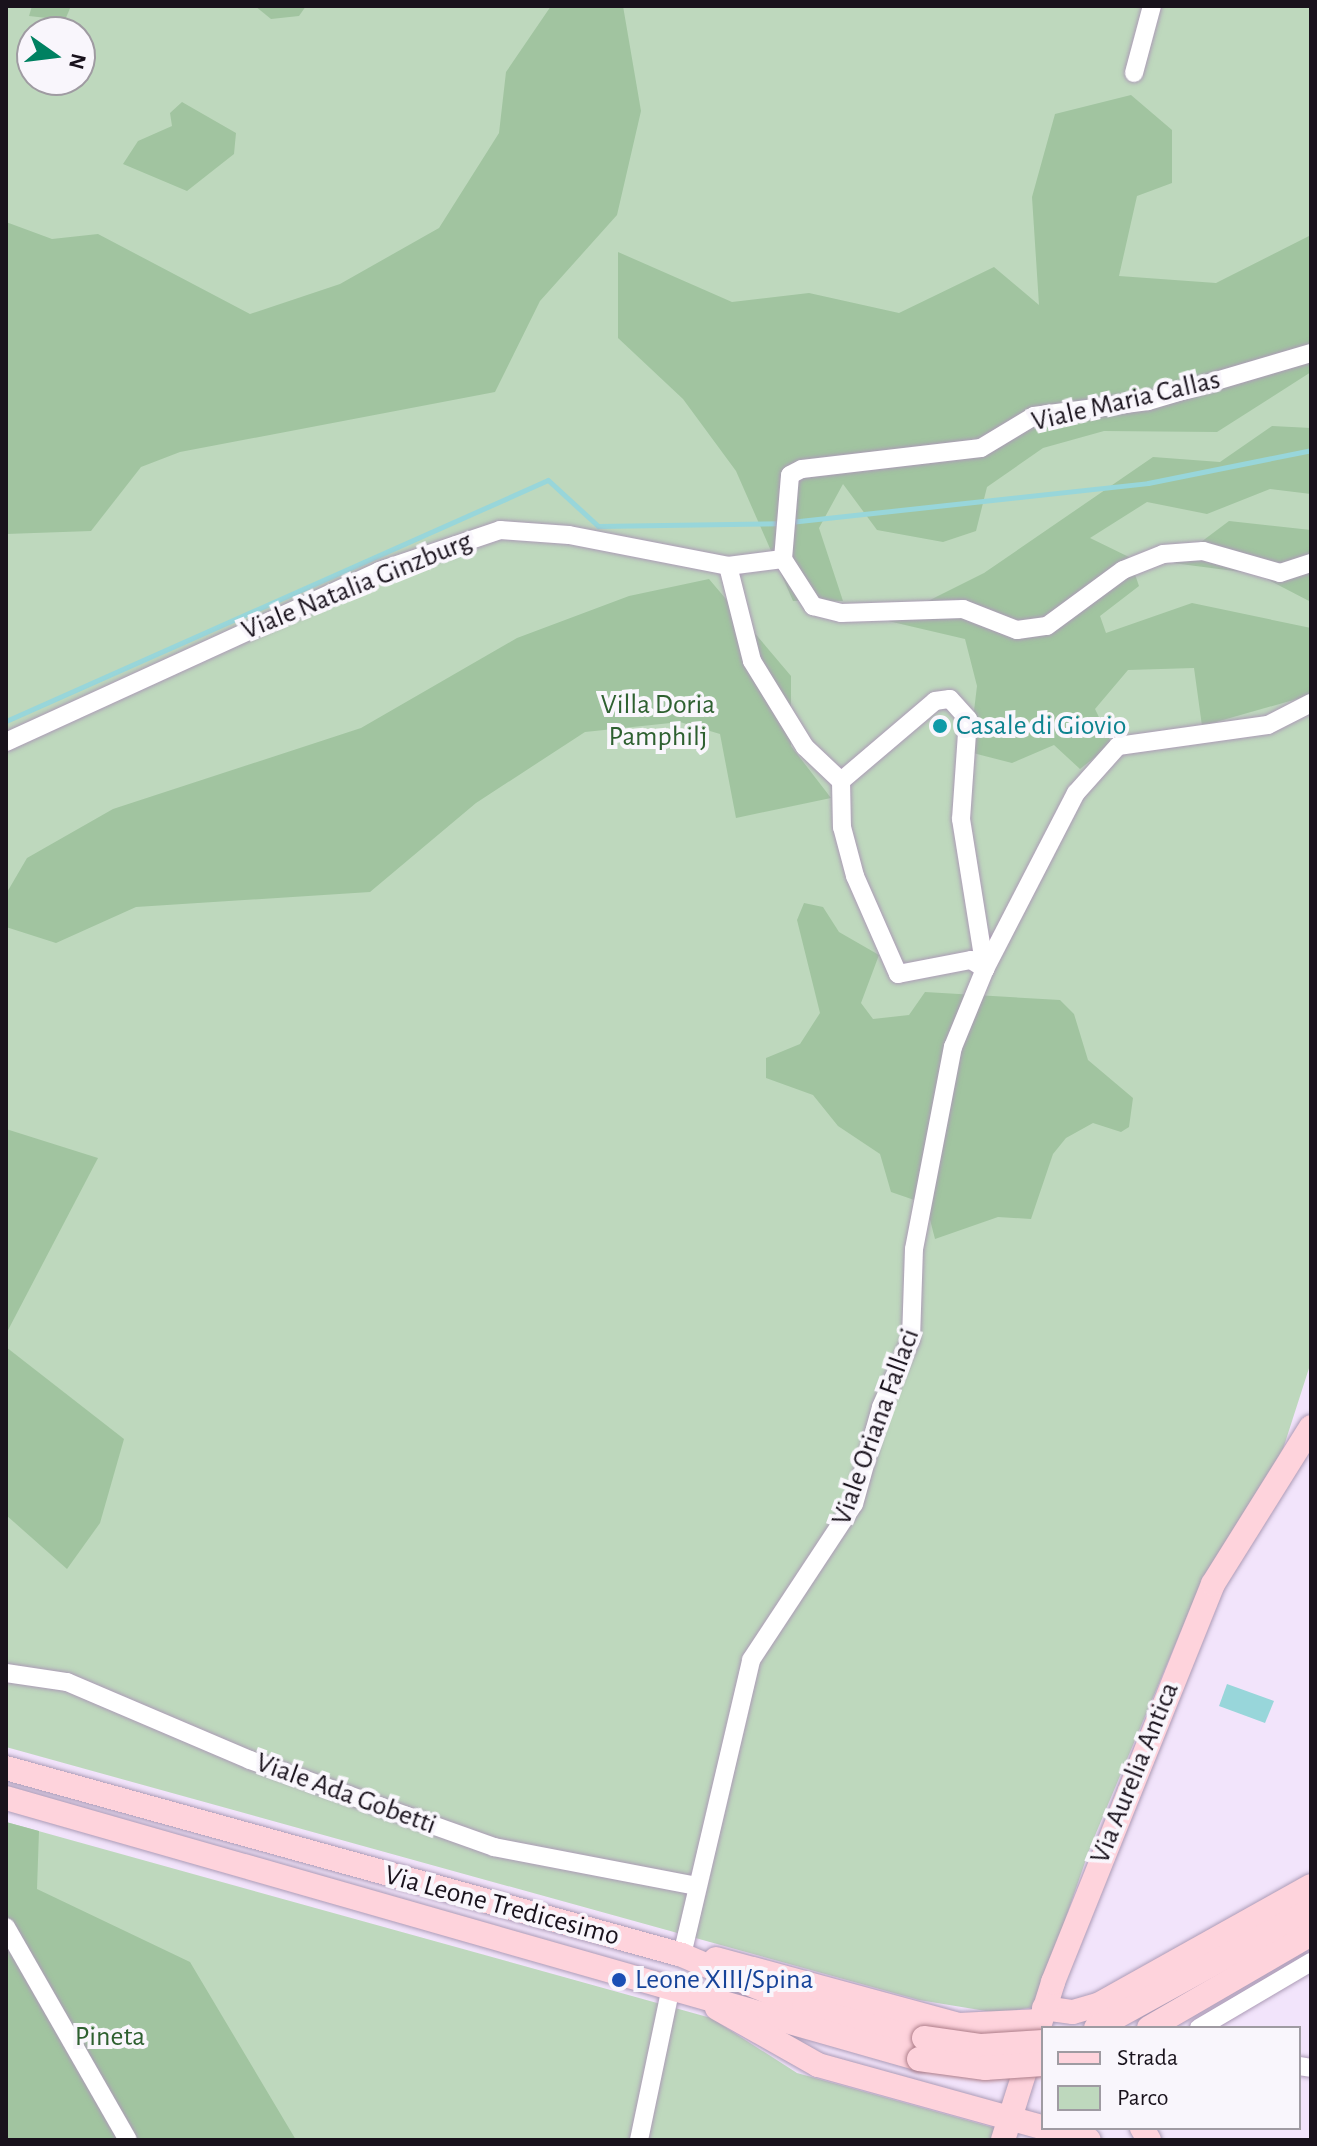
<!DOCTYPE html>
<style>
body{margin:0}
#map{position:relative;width:1317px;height:2146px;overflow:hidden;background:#f2e4fb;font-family:"Alegreya Sans",sans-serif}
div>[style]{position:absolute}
.green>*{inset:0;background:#bed8bd}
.forest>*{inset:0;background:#a1c4a0}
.water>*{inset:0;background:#98d6da}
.stream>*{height:5px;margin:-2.5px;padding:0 2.5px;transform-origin:2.5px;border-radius:2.5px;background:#98d6da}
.roads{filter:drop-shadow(0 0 2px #ac9bb6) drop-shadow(0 0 2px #ac9bb6)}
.minor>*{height:18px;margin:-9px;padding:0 9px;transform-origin:9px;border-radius:9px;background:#fff}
.major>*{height:24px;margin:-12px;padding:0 12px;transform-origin:12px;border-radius:12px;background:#fed3dc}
.bridges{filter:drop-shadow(0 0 2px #ad7d89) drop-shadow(0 0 2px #ad7d89)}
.major-bridge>*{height:24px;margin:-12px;padding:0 12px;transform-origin:12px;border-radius:12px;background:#fed3dc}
.dots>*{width:22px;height:22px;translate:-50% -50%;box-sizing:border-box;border:4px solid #f9f6fc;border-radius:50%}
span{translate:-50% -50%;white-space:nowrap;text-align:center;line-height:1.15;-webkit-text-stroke:8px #f9f6fc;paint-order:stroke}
.street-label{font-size:28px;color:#19121c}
.park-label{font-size:28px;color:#2e6030}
.culture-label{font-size:28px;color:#0d838f}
.left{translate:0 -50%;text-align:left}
.transit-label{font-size:28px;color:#164399}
.frame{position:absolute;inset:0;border:8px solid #19121c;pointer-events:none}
.legend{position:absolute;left:1041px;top:2026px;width:260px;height:104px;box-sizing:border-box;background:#f9f6fc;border:2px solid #9f9ba2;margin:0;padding:10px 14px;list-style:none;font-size:24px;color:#19121c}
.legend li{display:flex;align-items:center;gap:16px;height:40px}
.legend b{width:40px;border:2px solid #9f9ba2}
.north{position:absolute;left:16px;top:16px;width:80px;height:80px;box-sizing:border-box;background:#f9f6fc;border:2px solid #9f9ba2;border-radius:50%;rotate:104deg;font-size:22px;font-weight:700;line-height:32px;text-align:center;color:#19121c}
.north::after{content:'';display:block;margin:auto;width:28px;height:36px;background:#008161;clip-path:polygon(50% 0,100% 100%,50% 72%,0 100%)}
</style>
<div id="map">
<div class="green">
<div style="clip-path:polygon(evenodd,6px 6px,1311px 6px,1311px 1362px,1283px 1449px,1204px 1576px,1091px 1845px,1035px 2007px,998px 2013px,919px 2000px,6px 1747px,6px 6px,32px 32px,80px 32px,80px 80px,32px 80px,32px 32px)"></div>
<div style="clip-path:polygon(6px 1822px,711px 2018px,797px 2073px,995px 2128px,992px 2140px,6px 2140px)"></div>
</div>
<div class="forest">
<div style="clip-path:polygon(32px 6px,71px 6px,65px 20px,29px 16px)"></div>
<div style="clip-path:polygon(255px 6px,306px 6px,299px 16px,271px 19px)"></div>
<div style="clip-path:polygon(551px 6px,623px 6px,641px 111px,617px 215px,540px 301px,495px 392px,180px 452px,141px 467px,91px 531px,6px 534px,6px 222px,52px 239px,98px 234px,250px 314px,340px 284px,439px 228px,499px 133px,506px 72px)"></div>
<div style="clip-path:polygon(1131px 95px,1172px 130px,1172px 183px,1137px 196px,1119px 276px,1216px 283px,1311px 235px,1311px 372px,1217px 432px,1104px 431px,1043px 448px,987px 487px,976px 531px,943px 542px,877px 530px,843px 484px,819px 528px,843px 601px,793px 601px,736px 471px,683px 399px,618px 338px,618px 252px,732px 302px,809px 293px,899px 313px,994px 267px,1039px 305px,1032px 197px,1055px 114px)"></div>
<div style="clip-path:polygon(182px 102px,236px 133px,234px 154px,187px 191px,123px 164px,138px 141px,172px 126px,170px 113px)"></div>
<div style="clip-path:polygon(1272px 426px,1311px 428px,1311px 494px,1270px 489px,1207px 514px,1147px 502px,1090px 538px,1129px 557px,1139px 586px,1100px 616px,1106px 633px,1192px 603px,1311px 628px,1311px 695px,1202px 726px,1194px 668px,1128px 670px,1095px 709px,1112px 744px,1080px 769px,1054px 745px,1012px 763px,969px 752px,977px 686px,965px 639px,888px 621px,984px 573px,1153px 457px,1220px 462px)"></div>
<div style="clip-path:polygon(1229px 521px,1311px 530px,1311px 602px,1257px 574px,1173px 563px)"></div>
<div style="clip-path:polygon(709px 579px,791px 676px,791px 746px,831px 798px,736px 818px,720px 734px,680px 722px,585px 732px,476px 803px,370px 892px,136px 907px,56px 943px,6px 927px,6px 894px,27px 858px,113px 809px,361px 728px,517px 638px,629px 596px)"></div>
<div style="clip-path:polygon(804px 903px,823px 907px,839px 932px,879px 955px,861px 1003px,873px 1019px,909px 1015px,925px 992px,1060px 1000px,1074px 1014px,1088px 1060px,1133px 1098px,1129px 1127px,1121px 1132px,1093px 1123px,1066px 1138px,1053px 1154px,1031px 1219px,998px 1217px,935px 1239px,926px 1204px,891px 1192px,880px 1154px,838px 1126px,813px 1095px,766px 1078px,766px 1058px,800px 1044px,820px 1013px,797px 920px)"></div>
<div style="clip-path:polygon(6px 1129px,98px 1158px,6px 1334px)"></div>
<div style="clip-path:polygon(6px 1347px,124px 1439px,100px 1523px,67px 1569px,6px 1515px)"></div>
<div style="clip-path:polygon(6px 1822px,39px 1831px,37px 1889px,190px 1962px,296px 2140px,6px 2140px)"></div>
</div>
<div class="water">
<div style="clip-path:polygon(1227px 1684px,1274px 1701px,1265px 1723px,1219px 1706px)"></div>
</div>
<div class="stream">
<div style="left:790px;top:522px;width:360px;rotate:-6.2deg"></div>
<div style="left:1148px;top:483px;width:166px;rotate:-11.4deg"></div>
<div style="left:6px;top:721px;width:593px;rotate:-23.97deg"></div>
<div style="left:548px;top:480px;width:68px;rotate:42.6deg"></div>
<div style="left:598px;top:526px;width:183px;rotate:-0.9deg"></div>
</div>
<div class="roads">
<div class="minor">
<div style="left:1134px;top:73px;width:69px;rotate:-75deg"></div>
<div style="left:783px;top:559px;width:84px;rotate:-85.2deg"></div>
<div style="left:790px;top:475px;width:13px;rotate:-27deg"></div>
<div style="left:802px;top:469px;width:180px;rotate:-6.7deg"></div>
<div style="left:981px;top:448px;width:62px;rotate:-31.1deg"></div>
<div style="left:1034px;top:416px;width:115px;rotate:-7.5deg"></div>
<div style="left:1148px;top:401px;width:170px;rotate:-16.4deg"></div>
<div style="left:783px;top:559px;width:56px;rotate:57.4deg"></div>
<div style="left:813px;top:606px;width:29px;rotate:14deg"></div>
<div style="left:841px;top:613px;width:122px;rotate:-1.9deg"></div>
<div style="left:963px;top:609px;width:58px;rotate:21.3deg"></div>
<div style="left:1017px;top:630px;width:30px;rotate:-8deg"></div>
<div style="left:1047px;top:626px;width:94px;rotate:-36.4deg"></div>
<div style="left:1123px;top:570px;width:43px;rotate:-21.8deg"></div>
<div style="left:1163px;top:554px;width:40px;rotate:-4.3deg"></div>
<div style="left:1203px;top:551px;width:80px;rotate:15.9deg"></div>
<div style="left:1280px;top:573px;width:33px;rotate:-18deg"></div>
<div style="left:728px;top:566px;width:98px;rotate:75.8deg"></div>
<div style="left:752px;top:661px;width:101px;rotate:58.4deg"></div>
<div style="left:805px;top:747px;width:50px;rotate:43.4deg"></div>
<div style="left:841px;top:781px;width:46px;rotate:88.8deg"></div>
<div style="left:842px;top:827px;width:51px;rotate:75.1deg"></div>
<div style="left:855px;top:876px;width:107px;rotate:66.3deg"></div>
<div style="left:898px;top:974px;width:74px;rotate:-10.9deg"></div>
<div style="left:971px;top:960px;width:17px;rotate:33deg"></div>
<div style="left:6px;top:742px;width:410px;rotate:-24.6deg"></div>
<div style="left:379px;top:571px;width:128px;rotate:-18.7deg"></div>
<div style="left:500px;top:530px;width:69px;rotate:4.1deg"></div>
<div style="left:569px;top:535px;width:162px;rotate:11deg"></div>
<div style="left:728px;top:566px;width:55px;rotate:-7.3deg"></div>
<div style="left:841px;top:781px;width:123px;rotate:-40.4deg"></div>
<div style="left:935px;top:701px;width:15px;rotate:-8deg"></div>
<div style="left:950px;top:699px;width:27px;rotate:48deg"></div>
<div style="left:968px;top:719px;width:100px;rotate:94deg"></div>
<div style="left:961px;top:819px;width:152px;rotate:80.9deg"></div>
<div style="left:6px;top:1673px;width:62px;rotate:8.4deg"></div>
<div style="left:67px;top:1682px;width:199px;rotate:23.1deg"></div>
<div style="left:250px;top:1760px;width:259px;rotate:19.6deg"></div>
<div style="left:494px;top:1847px;width:206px;rotate:10.9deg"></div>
<div style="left:6px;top:1927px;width:245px;rotate:60.2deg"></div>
<div style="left:682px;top:1955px;width:303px;rotate:-76.8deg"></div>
<div style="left:751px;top:1660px;width:187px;rotate:-56.6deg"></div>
<div style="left:854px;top:1504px;width:101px;rotate:-74.4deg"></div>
<div style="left:881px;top:1407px;width:74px;rotate:-66.2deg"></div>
<div style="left:911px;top:1339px;width:90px;rotate:-88.1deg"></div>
<div style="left:914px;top:1249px;width:206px;rotate:-79.1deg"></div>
<div style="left:953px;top:1047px;width:84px;rotate:-67.7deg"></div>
<div style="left:985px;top:969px;width:198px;rotate:-62.7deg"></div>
<div style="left:1076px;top:793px;width:63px;rotate:-48.2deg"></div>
<div style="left:1118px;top:746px;width:151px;rotate:-8deg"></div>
<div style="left:1268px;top:725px;width:48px;rotate:-27.1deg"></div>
<div style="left:1199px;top:2028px;width:130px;rotate:-30.5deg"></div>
<div style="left:1299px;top:2066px;width:12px;rotate:9deg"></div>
<div style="left:639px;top:2140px;width:156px;rotate:-78.2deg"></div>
</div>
<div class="major">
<div style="left:6px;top:1768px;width:701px;rotate:15.46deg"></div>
<div style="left:682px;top:1955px;width:133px;rotate:23.1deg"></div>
<div style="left:804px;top:2007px;width:124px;rotate:14.5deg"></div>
<div style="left:6px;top:1798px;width:950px;rotate:15.95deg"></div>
<div style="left:716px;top:1959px;width:252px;rotate:15.2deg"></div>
<div style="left:959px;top:2025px;width:81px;rotate:-2.8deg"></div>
<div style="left:717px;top:2008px;width:116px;rotate:29.4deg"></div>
<div style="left:818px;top:2065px;width:281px;rotate:15.5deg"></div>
<div style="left:1044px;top:2008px;width:29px;rotate:8deg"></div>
<div style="left:1073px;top:2012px;width:26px;rotate:-16deg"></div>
<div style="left:1098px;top:2005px;width:244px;rotate:-29.2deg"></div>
<div style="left:1096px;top:2028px;width:245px;rotate:-28.8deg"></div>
<div style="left:1149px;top:2028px;width:187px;rotate:-30.1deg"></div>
<div style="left:1142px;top:2128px;width:14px;rotate:60deg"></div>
<div style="left:1003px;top:2140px;width:166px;rotate:-72.4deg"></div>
<div style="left:1053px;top:1982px;width:429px;rotate:-68.1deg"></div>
<div style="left:1213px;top:1584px;width:185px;rotate:-58deg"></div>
</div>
</div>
<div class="bridges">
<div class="major-bridge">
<div style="left:924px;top:2038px;width:58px;rotate:8deg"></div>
<div style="left:981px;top:2046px;width:62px;rotate:-3.7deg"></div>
<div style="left:919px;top:2059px;width:67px;rotate:7.8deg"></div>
<div style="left:985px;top:2068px;width:58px;rotate:-3.9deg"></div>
</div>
</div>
<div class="dots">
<div style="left:940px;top:726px;background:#0f9aa8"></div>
<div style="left:619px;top:1980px;background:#1a4fb4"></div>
</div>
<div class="street-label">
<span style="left:1126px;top:401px;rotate:-13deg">Viale Maria Callas</span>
<span style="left:357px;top:586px;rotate:-22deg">Viale Natalia Ginzburg</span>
<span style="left:876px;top:1427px;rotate:-70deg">Viale Oriana Fallaci</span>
<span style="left:1135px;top:1773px;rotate:-68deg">Via Aurelia Antica</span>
<span style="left:346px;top:1794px;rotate:20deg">Viale Ada Gobetti</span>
<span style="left:502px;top:1906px;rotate:15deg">Via Leone Tredicesimo</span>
</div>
<div class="park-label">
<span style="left:658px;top:721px">Villa Doria<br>Pamphilj</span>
<span style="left:110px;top:2037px">Pineta</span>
</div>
<div class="culture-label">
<span class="left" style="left:956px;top:726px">Casale di Giovio</span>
</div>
<div class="transit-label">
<span class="left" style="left:635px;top:1980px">Leone XIII/Spina</span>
</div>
<div class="frame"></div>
<ul class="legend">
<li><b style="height:10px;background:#fed3dc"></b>Strada</li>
<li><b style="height:22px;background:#bed8bd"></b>Parco</li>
</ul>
<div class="north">N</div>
</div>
